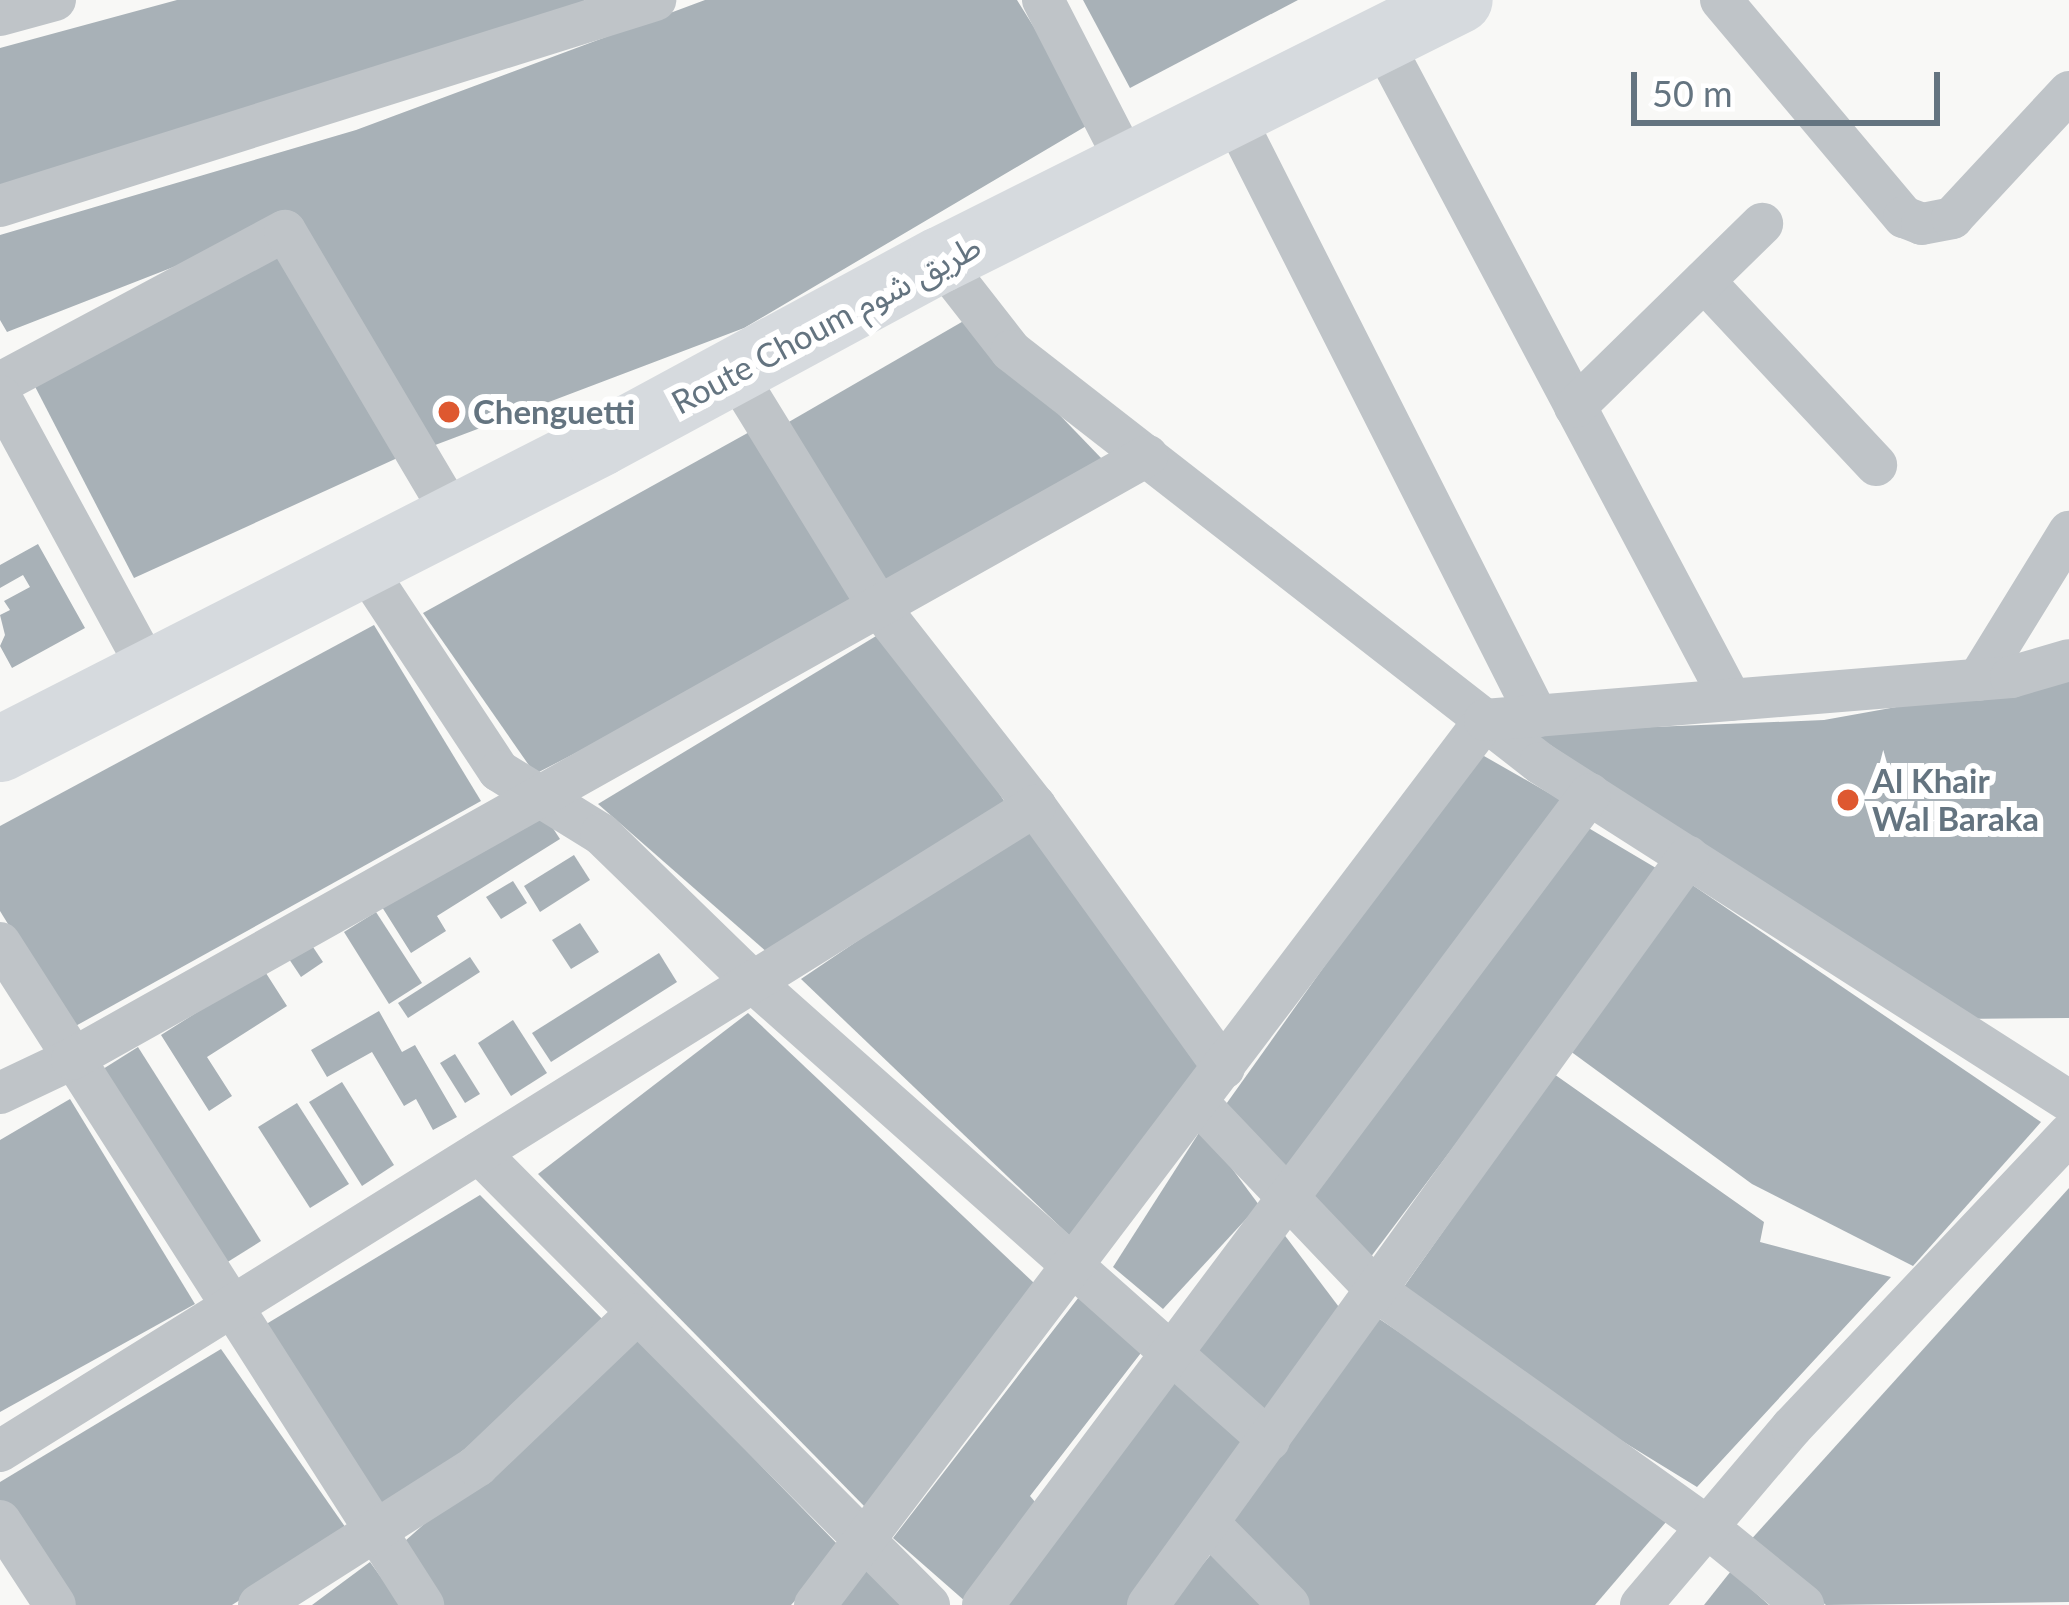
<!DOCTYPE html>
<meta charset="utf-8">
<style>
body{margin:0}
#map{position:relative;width:2069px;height:1605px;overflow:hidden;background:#f8f8f6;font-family:Lato,"Noto Sans Arabic",sans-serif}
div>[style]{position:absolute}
.building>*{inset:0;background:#a8b1b7}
.minor>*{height:42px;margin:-21px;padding:0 21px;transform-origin:21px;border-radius:21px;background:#bfc4c8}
.trunk>*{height:66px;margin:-33px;padding:0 33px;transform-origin:33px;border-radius:33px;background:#d6dade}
.dots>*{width:33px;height:33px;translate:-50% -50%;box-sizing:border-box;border:6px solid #fff;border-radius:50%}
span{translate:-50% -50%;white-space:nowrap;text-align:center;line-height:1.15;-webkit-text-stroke:12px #fff;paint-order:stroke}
.street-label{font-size:33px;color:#647480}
.poi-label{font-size:33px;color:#647480;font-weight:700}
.left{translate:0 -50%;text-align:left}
.scale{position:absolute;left:1631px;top:72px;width:309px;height:54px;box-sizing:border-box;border:6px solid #647480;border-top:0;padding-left:15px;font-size:36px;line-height:42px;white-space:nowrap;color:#647480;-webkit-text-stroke:9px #fff;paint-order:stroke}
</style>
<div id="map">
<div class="building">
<div style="clip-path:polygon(177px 0,584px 0,585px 1px,0 185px,0 48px)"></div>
<div style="clip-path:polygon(705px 0,1017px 0,1093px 122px,744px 328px,422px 450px,299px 218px,7px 332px,0 320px,0 235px,356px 130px)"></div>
<div style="clip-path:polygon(1083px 0,1298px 0,1130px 88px)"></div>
<div style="clip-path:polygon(286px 248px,404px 455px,134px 578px,28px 373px)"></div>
<div style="clip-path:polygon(967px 319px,1103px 460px,887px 587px,787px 423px)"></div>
<div style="clip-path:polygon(753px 430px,870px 601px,535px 774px,423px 613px)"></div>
<div style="clip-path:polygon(38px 544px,85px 628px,12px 668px,0 646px,5px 635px,0 615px,10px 610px,4px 601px,30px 587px,23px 575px,0 588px,0 565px)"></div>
<div style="clip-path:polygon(374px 625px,481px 801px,72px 1028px,0 911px,0 826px)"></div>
<div style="clip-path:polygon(891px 627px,1008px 807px,769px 954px,598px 804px)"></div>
<div style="clip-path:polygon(2069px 676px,2069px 1018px,1954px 1019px,1531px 732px,1824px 720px)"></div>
<div style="clip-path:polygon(1477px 752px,1561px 800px,1286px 1188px,1219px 1114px)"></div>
<div style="clip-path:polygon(539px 807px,560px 839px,437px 916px,446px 931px,411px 953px,382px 907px)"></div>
<div style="clip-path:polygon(1575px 820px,1661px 871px,1367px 1262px,1297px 1206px)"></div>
<div style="clip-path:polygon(1029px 825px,1208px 1074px,1073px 1239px,801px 979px)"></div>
<div style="clip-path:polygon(574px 855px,590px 880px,540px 912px,524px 886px)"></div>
<div style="clip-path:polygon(1685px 880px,2041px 1122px,1913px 1266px,1752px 1184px,1566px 1048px)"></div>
<div style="clip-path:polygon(513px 881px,527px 903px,501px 919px,486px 897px)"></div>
<div style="clip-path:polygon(376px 912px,422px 983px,389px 1004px,344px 932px)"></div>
<div style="clip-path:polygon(580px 923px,599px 952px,571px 969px,552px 940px)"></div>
<div style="clip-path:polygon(311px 944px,323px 962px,301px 977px,289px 959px)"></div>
<div style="clip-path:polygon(659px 953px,677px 982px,551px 1062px,532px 1033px)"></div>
<div style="clip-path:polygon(470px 957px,480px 972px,408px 1018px,398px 1003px)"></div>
<div style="clip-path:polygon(264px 970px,287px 1006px,207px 1057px,232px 1096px,209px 1111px,161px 1035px)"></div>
<div style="clip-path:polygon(379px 1011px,402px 1052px,415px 1045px,457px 1117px,433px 1130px,416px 1099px,404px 1106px,372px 1052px,327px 1077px,311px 1050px)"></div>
<div style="clip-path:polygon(748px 1013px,1034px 1283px,865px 1507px,538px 1174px)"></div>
<div style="clip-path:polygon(513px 1020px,547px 1073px,511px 1096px,478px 1043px)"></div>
<div style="clip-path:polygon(138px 1047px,261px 1241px,226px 1263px,103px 1069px)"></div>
<div style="clip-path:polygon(455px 1054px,480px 1094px,465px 1103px,440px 1063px)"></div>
<div style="clip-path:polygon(1554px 1074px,1764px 1222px,1760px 1242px,1891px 1277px,1697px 1487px,1394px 1301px)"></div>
<div style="clip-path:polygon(342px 1082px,394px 1165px,362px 1186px,309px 1102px)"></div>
<div style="clip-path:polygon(70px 1099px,195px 1304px,0 1412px,0 1140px)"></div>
<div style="clip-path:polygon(297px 1103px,349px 1184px,310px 1208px,258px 1127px)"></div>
<div style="clip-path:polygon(1202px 1128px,1259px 1205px,1163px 1309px,1113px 1267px)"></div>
<div style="clip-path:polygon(2069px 1188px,2069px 1602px,1826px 1605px,1747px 1544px)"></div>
<div style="clip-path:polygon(480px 1195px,613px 1330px,385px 1513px,263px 1326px)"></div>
<div style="clip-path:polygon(1283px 1233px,1345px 1315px,1264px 1409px,1183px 1355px)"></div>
<div style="clip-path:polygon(1082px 1293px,1144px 1349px,1030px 1496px,1041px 1509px,966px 1602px,893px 1538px)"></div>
<div style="clip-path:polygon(1378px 1318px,1672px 1515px,1595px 1605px,1294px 1605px,1221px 1526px)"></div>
<div style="clip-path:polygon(636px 1337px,842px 1549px,791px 1605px,443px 1605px,405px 1541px)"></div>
<div style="clip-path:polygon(221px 1349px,348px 1531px,232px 1605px,62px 1605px,0 1516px,0 1482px)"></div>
<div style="clip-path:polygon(1178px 1371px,1255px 1446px,1139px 1605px,992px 1605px)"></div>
<div style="clip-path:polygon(1217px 1547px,1267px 1605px,1169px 1605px)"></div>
<div style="clip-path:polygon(865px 1560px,912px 1605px,827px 1605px)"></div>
<div style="clip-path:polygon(370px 1562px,401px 1605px,312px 1605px)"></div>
<div style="clip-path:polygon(1731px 1571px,1769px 1605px,1704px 1605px)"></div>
</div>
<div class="minor">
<div style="left:1043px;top:0;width:188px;rotate:62.8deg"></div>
<div style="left:1721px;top:0;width:284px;rotate:49.9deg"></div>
<div style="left:1904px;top:217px;width:19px;rotate:21deg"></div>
<div style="left:1922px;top:224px;width:31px;rotate:-11deg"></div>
<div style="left:1952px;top:218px;width:172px;rotate:-47.1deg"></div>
<div style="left:0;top:15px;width:57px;rotate:-15.3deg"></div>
<div style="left:1381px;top:40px;width:747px;rotate:62.06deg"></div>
<div style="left:1233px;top:115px;width:674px;rotate:63.17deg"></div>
<div style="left:0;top:206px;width:687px;rotate:-17.46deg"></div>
<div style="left:940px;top:260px;width:115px;rotate:52deg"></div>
<div style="left:1011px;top:351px;width:671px;rotate:37.91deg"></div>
<div style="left:1540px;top:763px;width:628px;rotate:32.58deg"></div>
<div style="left:1704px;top:281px;width:252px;rotate:46.9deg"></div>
<div style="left:735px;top:373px;width:275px;rotate:58.4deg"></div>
<div style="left:879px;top:607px;width:253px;rotate:51.9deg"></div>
<div style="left:1035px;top:806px;width:323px;rotate:54.2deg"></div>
<div style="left:0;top:383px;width:323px;rotate:-28.1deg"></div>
<div style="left:285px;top:231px;width:332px;rotate:59.4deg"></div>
<div style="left:0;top:396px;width:314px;rotate:61.5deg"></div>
<div style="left:1575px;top:407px;width:262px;rotate:-44.4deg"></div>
<div style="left:361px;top:562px;width:250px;rotate:56.6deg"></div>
<div style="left:499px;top:771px;width:120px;rotate:31.7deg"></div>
<div style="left:601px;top:834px;width:212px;rotate:44.2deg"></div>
<div style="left:753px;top:982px;width:690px;rotate:41.59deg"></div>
<div style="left:1978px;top:680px;width:174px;rotate:-58.4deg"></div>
<div style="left:0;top:943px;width:786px;rotate:57.42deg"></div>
<div style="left:0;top:1093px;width:80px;rotate:-25.3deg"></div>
<div style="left:72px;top:1059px;width:1233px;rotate:-29.29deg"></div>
<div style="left:1198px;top:1103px;width:261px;rotate:46.4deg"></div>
<div style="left:1378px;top:1292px;width:404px;rotate:35.5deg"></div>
<div style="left:1707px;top:1527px;width:124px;rotate:39.1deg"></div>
<div style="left:479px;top:1153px;width:638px;rotate:45.13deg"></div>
<div style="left:0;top:1451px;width:1220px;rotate:-31.93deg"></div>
<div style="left:0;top:1521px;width:100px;rotate:56.8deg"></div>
<div style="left:1208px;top:1523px;width:115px;rotate:45.4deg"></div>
<div style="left:259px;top:1605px;width:259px;rotate:-32.5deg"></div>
<div style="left:477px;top:1466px;width:219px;rotate:-43.7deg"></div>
<div style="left:815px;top:1605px;width:1110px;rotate:-52.87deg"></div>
<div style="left:1485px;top:720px;width:528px;rotate:-4.67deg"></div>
<div style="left:2011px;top:677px;width:60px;rotate:-16.3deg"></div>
<div style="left:983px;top:1605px;width:1013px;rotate:-53.19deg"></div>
<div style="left:1148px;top:1605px;width:923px;rotate:-54.17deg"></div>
<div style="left:1641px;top:1605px;width:233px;rotate:-49.7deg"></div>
<div style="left:1792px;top:1427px;width:403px;rotate:-46.6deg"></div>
</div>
<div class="trunk">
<div style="left:0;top:749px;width:674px;rotate:-26.98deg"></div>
<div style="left:601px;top:443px;width:385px;rotate:-28.4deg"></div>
<div style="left:940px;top:260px;width:581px;rotate:-26.57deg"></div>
</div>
<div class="dots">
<div style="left:449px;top:412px;background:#de5830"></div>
<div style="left:1848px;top:800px;background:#de5830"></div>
</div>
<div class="street-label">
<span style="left:826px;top:324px;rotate:-28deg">Route Choum طريق شوم</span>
</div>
<div class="poi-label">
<span class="left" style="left:473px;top:412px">Chenguetti</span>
<span class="left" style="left:1872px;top:800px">Al Khair<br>Wal Baraka</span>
</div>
<div class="scale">50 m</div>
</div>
